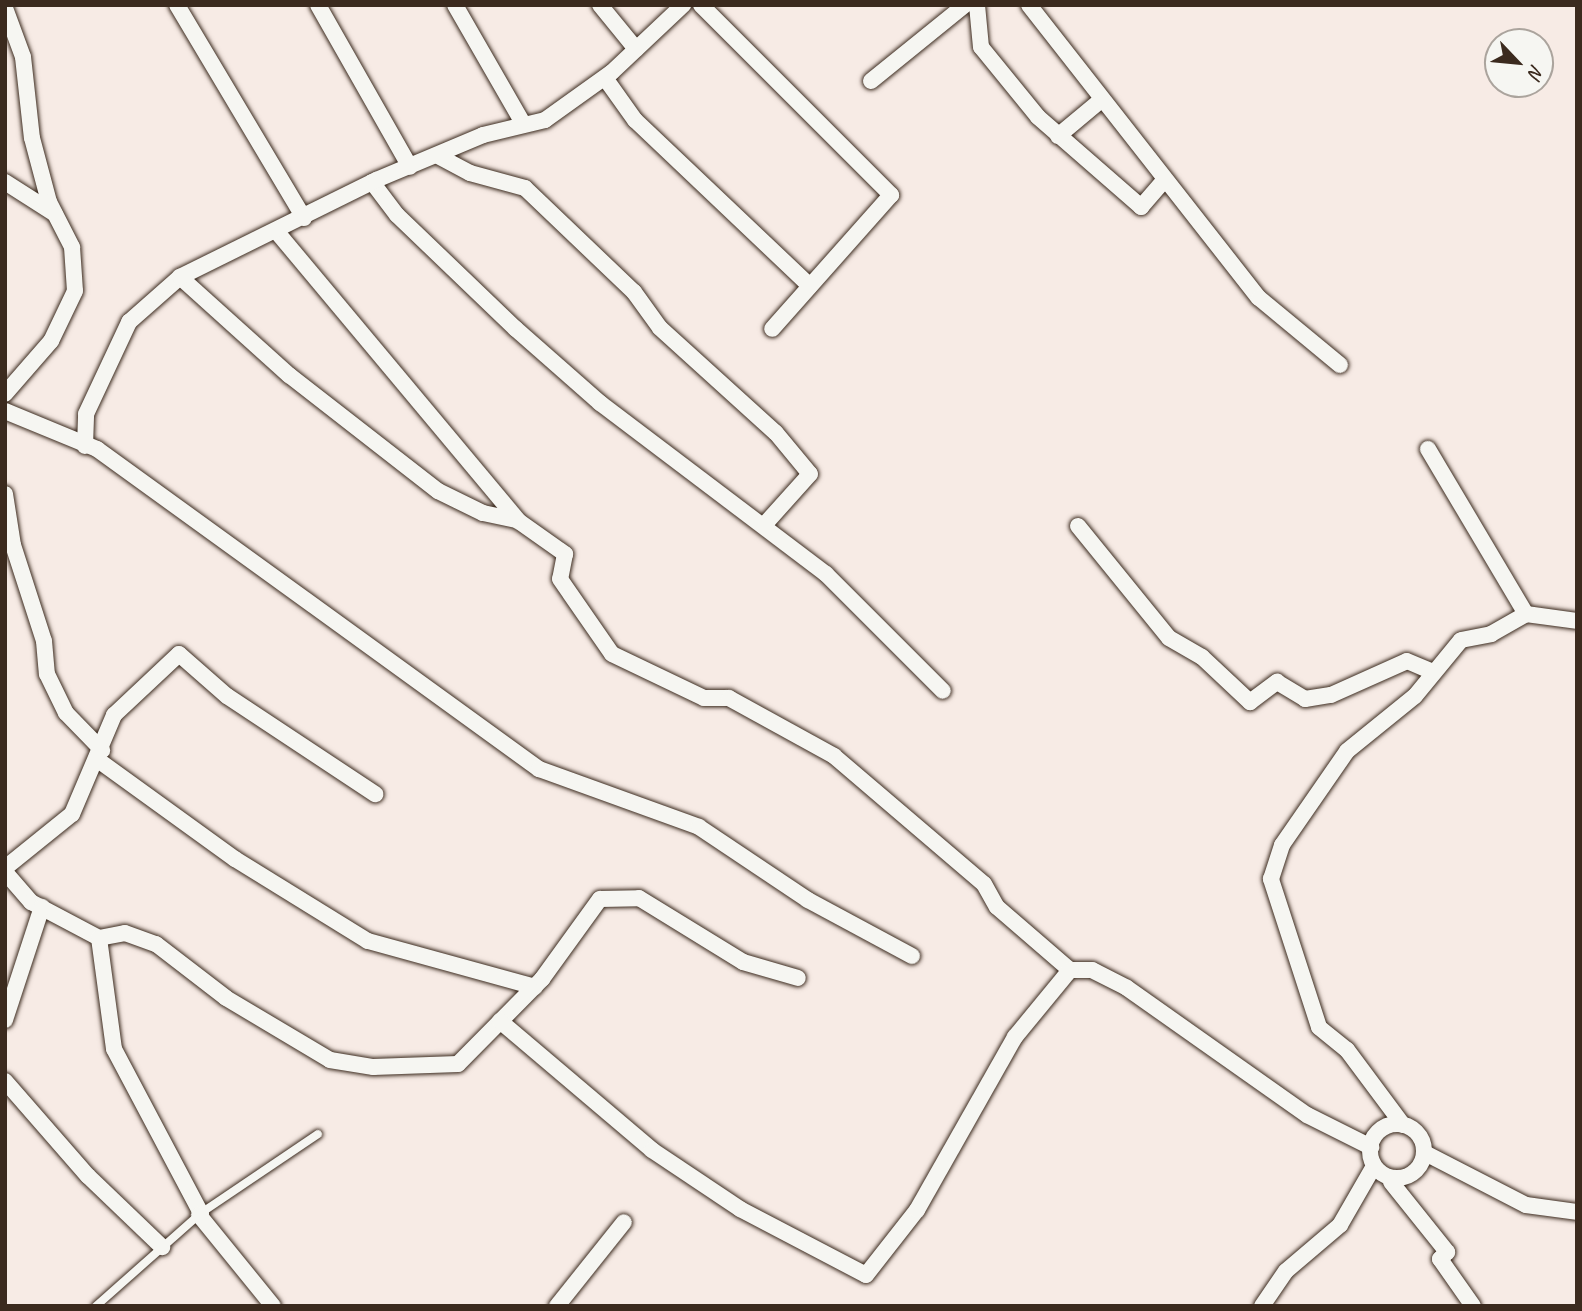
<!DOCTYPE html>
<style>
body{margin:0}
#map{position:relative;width:1582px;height:1311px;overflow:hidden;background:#f7ebe5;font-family:Caveat,sans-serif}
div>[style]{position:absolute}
.roads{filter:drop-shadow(0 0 2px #3b2a1e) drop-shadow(0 0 2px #3b2a1e)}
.service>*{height:8px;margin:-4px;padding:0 4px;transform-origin:4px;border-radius:4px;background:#f6f6f2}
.minor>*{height:16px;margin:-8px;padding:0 8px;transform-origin:8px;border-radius:8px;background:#f6f6f2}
.minor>.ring{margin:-8px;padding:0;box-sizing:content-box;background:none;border:16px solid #f6f6f2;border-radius:50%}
span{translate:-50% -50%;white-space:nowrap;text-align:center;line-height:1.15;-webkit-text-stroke:5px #f6f6f2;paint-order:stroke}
.frame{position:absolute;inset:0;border:7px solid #3b2a1e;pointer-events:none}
.north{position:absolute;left:1484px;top:28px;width:70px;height:70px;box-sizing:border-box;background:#f6f6f2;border:2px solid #aba49d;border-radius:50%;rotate:116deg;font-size:19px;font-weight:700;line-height:28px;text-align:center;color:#3b2a1e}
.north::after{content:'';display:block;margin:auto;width:24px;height:32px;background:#3b2a1e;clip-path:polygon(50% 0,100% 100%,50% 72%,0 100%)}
</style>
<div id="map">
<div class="roads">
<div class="service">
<div style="left:96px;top:1306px;width:140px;rotate:-41.5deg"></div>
<div style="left:201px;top:1213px;width:141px;rotate:-34deg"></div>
</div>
<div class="minor">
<div style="left:177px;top:5px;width:248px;rotate:59.2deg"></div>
<div style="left:318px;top:5px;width:186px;rotate:60.4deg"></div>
<div style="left:455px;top:5px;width:138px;rotate:60.1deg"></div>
<div style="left:600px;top:5px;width:57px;rotate:50.7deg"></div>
<div style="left:701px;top:5px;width:269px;rotate:45deg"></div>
<div style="left:891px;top:195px;width:179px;rotate:131.6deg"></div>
<div style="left:977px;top:5px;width:42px;rotate:84.6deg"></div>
<div style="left:981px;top:47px;width:90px;rotate:50.8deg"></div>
<div style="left:1038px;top:117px;width:137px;rotate:41.1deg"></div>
<div style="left:1141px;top:207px;width:33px;rotate:-49deg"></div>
<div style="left:1029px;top:5px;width:372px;rotate:51.9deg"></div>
<div style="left:1259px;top:298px;width:105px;rotate:39.6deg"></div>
<div style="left:5px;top:8px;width:52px;rotate:69.8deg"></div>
<div style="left:23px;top:57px;width:81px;rotate:83.7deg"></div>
<div style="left:32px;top:138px;width:66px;rotate:75.1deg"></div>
<div style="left:49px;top:202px;width:51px;rotate:62.9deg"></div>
<div style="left:72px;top:247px;width:44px;rotate:86.1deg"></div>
<div style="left:75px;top:291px;width:55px;rotate:115.6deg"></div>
<div style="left:51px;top:341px;width:70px;rotate:131deg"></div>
<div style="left:605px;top:78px;width:52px;rotate:54.5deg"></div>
<div style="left:635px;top:120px;width:241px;rotate:43.5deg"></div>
<div style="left:871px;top:81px;width:121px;rotate:-39deg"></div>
<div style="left:1058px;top:136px;width:56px;rotate:-39.9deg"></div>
<div style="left:438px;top:156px;width:36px;rotate:28deg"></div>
<div style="left:470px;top:173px;width:57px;rotate:15.3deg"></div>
<div style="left:525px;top:188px;width:151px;rotate:43.7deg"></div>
<div style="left:634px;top:292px;width:44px;rotate:54.2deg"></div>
<div style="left:660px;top:328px;width:156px;rotate:42.2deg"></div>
<div style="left:776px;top:433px;width:53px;rotate:50.3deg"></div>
<div style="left:810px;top:474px;width:69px;rotate:132deg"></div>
<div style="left:5px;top:182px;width:59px;rotate:32.6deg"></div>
<div style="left:372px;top:182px;width:41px;rotate:52.9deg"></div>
<div style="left:397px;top:215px;width:165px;rotate:43.8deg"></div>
<div style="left:516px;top:329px;width:112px;rotate:41.4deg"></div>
<div style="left:600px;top:403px;width:283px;rotate:37.1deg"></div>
<div style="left:826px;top:574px;width:165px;rotate:45deg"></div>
<div style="left:277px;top:232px;width:377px;rotate:50.1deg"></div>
<div style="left:180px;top:277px;width:147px;rotate:42deg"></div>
<div style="left:289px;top:375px;width:189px;rotate:37.9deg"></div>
<div style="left:438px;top:491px;width:50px;rotate:26.1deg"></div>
<div style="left:483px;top:513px;width:35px;rotate:12deg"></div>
<div style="left:517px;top:520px;width:59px;rotate:35.3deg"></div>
<div style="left:565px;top:554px;width:25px;rotate:101deg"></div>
<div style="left:560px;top:579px;width:91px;rotate:55.3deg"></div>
<div style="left:612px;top:654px;width:102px;rotate:25.6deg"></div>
<div style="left:704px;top:698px;width:25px"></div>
<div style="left:729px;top:698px;width:120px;rotate:28.9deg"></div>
<div style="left:834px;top:756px;width:197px;rotate:40.5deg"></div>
<div style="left:984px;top:884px;width:26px;rotate:61deg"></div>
<div style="left:997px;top:907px;width:96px;rotate:40.8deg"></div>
<div style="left:1070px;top:970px;width:22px"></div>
<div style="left:1092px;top:970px;width:39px;rotate:27deg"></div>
<div style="left:1127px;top:988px;width:220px;rotate:35.2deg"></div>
<div style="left:1307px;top:1115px;width:72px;rotate:26.6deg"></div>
<div style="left:5px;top:411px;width:100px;rotate:22.4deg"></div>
<div style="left:97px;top:449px;width:546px;rotate:35.9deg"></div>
<div style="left:539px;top:769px;width:170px;rotate:19.9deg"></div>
<div style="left:699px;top:827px;width:131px;rotate:33.8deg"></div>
<div style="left:808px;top:900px;width:118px;rotate:28.3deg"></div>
<div style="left:85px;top:446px;width:32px;rotate:-88deg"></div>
<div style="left:86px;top:414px;width:102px;rotate:-64.9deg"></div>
<div style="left:129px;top:322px;width:68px;rotate:-41.4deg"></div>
<div style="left:180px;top:277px;width:219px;rotate:-26.3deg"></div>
<div style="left:376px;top:180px;width:116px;rotate:-22.8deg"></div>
<div style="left:483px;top:135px;width:64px;rotate:-13.6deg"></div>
<div style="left:545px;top:120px;width:82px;rotate:-35.6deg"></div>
<div style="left:612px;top:72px;width:98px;rotate:-43.3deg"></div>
<div style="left:1428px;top:449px;width:192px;rotate:59.3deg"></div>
<div style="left:5px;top:494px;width:52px;rotate:81.1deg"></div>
<div style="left:13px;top:545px;width:101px;rotate:72.1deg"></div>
<div style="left:44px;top:641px;width:33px;rotate:85deg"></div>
<div style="left:47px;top:674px;width:43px;rotate:64deg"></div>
<div style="left:66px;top:713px;width:52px;rotate:45.8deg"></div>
<div style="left:1078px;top:526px;width:144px;rotate:50.9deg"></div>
<div style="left:1169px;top:638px;width:38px;rotate:30deg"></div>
<div style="left:1202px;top:657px;width:66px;rotate:43.2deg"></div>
<div style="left:1250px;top:702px;width:34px;rotate:-37deg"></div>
<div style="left:1277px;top:682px;width:33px;rotate:31deg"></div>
<div style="left:1305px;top:699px;width:26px;rotate:-9deg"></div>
<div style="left:1331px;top:695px;width:83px;rotate:-24.1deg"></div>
<div style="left:1407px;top:661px;width:26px;rotate:23deg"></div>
<div style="left:98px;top:760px;width:169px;rotate:35.9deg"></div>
<div style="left:235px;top:859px;width:156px;rotate:31.7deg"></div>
<div style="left:368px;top:941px;width:173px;rotate:15.4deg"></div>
<div style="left:5px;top:868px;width:86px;rotate:-38.9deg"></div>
<div style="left:72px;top:814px;width:108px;rotate:-67deg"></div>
<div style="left:114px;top:715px;width:89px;rotate:-43.2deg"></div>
<div style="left:179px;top:654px;width:64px;rotate:41.2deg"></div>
<div style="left:227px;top:696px;width:178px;rotate:33.5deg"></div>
<div style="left:5px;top:872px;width:40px;rotate:49deg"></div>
<div style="left:31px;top:902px;width:77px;rotate:27.9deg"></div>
<div style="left:99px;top:938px;width:112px;rotate:82.3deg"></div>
<div style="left:114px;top:1049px;width:186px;rotate:62.1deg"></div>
<div style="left:99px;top:938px;width:26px;rotate:-11deg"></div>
<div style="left:125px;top:933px;width:33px;rotate:20deg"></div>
<div style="left:156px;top:944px;width:88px;rotate:37.6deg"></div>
<div style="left:226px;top:998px;width:121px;rotate:30.8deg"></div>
<div style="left:330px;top:1060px;width:44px;rotate:9.2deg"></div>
<div style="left:373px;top:1067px;width:85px;rotate:-2deg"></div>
<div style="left:458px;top:1064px;width:120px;rotate:-45.3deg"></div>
<div style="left:542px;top:979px;width:99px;rotate:-54.1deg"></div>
<div style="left:600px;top:899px;width:39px;rotate:-1deg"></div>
<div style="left:639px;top:898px;width:122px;rotate:31.6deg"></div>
<div style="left:743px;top:962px;width:57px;rotate:16.2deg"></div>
<div style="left:5px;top:1020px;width:119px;rotate:-71.9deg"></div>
<div style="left:500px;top:1021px;width:199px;rotate:40.3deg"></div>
<div style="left:652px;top:1150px;width:106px;rotate:33.8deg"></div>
<div style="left:740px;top:1209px;width:142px;rotate:27.6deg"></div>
<div style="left:866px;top:1275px;width:83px;rotate:-51.9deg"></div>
<div style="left:917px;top:1210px;width:199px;rotate:-60.5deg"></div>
<div style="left:1015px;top:1037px;width:87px;rotate:-50.6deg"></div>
<div style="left:5px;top:1081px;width:126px;rotate:48.9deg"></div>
<div style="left:88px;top:1176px;width:103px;rotate:43.8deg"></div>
<div class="ring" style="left:1370px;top:1124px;width:38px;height:38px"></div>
<div style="left:1403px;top:1125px;width:94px;rotate:-126.7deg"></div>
<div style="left:1347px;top:1050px;width:36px;rotate:-141deg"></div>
<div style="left:1319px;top:1027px;width:156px;rotate:-108deg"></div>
<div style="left:1271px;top:879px;width:36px;rotate:-72deg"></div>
<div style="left:1282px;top:845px;width:114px;rotate:-55.3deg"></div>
<div style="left:1347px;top:751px;width:87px;rotate:-39deg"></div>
<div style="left:1415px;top:696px;width:72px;rotate:-50.6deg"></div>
<div style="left:1461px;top:640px;width:31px;rotate:-11deg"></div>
<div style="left:1491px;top:634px;width:40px;rotate:-29.7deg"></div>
<div style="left:1526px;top:614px;width:51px;rotate:7.8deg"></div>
<div style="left:1427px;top:1154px;width:111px;rotate:27.3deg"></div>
<div style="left:1526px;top:1205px;width:51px;rotate:7.8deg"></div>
<div style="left:1391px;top:1182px;width:90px;rotate:51.3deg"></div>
<div style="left:1447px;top:1252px;width:10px;rotate:135deg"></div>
<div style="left:1440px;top:1259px;width:57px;rotate:54.9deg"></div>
<div style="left:199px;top:1215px;width:117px;rotate:50.9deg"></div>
<div style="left:557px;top:1306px;width:107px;rotate:-51.4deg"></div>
<div style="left:1262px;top:1306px;width:42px;rotate:-55.6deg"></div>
<div style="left:1286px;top:1271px;width:71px;rotate:-40.4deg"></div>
<div style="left:1340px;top:1225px;width:68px;rotate:-60deg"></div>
</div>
</div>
<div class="frame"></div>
<div class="north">N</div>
</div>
